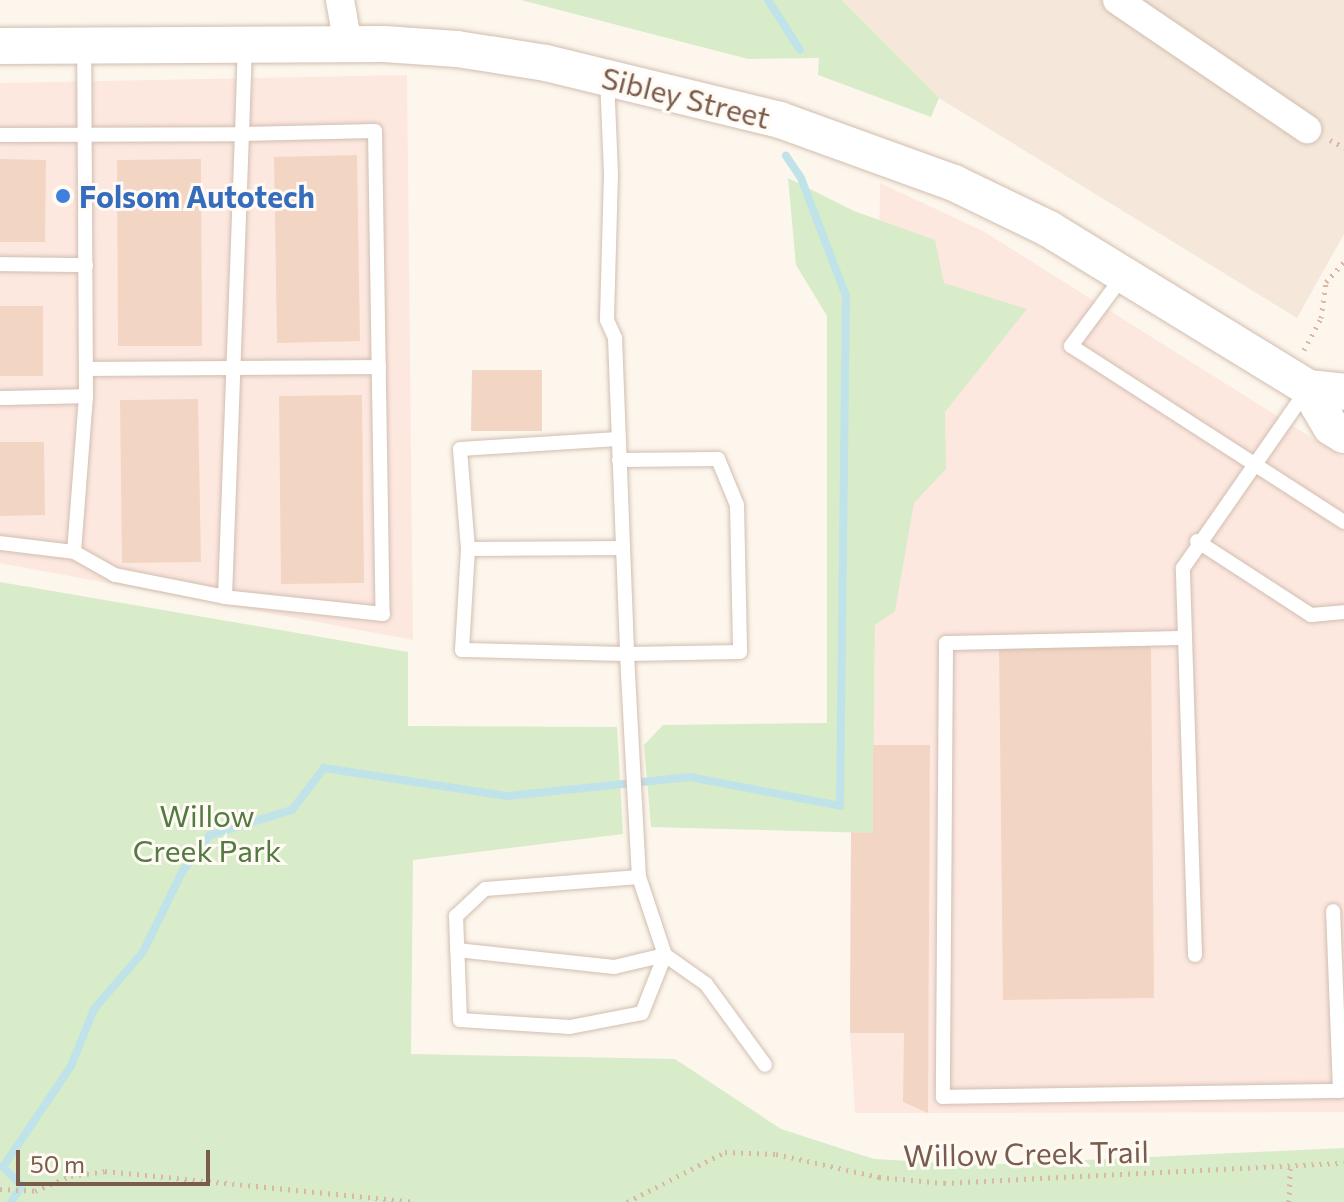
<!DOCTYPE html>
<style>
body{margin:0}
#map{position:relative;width:1344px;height:1202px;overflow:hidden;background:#fdf6ec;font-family:Commissioner,sans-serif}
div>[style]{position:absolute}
.residential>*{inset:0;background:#f5e8da}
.commercial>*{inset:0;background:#fde8e0}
.green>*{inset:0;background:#d8ecc9}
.stream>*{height:8px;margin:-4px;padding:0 4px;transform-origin:4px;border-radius:4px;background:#bfe3e8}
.building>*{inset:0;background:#f3d5c3}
.path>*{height:5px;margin-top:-2.5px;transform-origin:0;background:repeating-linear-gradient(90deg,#d9b8a5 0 2px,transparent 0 8px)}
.roads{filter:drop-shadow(0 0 2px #d1beb0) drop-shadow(0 0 2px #d1beb0)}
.service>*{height:14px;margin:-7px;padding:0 7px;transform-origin:7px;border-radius:7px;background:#fff}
.minor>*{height:28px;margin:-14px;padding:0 14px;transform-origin:14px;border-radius:14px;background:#fff}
.tertiary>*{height:36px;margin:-18px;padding:0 18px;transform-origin:18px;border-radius:18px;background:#fff}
.dots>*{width:22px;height:22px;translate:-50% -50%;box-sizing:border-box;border:4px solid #fffaf3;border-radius:50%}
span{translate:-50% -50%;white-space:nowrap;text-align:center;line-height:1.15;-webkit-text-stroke:6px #fffaf3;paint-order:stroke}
.street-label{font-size:30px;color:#7a5c4d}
.shop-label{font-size:30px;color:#366cbe;font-weight:700}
.left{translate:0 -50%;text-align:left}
.park-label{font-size:30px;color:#537a41}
.scale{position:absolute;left:16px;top:1150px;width:194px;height:36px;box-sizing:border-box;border:4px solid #7a5c4d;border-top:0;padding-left:10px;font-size:24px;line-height:28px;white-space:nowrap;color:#7a5c4d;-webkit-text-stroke:6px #fffaf3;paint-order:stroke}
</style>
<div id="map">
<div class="residential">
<div style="clip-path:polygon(842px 0,1344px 0,1344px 234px,1297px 318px,939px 98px)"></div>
</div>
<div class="commercial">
<div style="clip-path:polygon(407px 75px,413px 640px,0 563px,0 83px)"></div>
<div style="clip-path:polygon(880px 183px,983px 231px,1344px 458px,1344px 1112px,855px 1113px,850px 1033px,851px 833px,873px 832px)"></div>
</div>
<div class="green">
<div style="clip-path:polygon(521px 0,842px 0,939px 98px,931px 117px,818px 75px,819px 58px,748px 59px)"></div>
<div style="clip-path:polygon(788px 178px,854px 211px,935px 240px,944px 283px,1027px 309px,945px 412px,946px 469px,914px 503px,895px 611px,875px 625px,873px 833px,651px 827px,644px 745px,663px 725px,827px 723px,827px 316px,796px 265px)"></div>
<div style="clip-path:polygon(0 582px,408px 652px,408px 726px,617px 727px,623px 834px,413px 860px,411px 1054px,675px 1059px,781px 1129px,874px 1159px,978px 1165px,1344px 1148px,1344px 1202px,0 1202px)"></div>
</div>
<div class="stream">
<div style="left:768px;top:0;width:59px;rotate:57.4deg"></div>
<div style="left:11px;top:1202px;width:19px;rotate:-55deg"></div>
<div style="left:22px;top:1186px;width:27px;rotate:-135deg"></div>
<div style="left:3px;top:1167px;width:122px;rotate:-56deg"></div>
<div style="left:71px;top:1066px;width:61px;rotate:-68deg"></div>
<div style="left:94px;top:1009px;width:75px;rotate:-49.3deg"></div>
<div style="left:143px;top:952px;width:89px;rotate:-64deg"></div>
<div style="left:182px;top:872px;width:46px;rotate:-52.9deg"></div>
<div style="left:210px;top:835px;width:86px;rotate:-17deg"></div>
<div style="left:292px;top:810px;width:53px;rotate:-52.7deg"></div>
<div style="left:324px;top:768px;width:185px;rotate:8.7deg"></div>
<div style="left:507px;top:796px;width:184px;rotate:-5.9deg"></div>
<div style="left:690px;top:777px;width:153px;rotate:10.9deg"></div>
<div style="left:840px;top:806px;width:510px;rotate:-89.33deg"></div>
<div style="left:846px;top:296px;width:126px;rotate:-110.9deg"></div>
<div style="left:801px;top:178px;width:27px;rotate:-124deg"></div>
</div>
<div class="building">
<div style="clip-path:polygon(357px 155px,360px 341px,277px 343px,274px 157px)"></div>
<div style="clip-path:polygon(0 159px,46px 160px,45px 242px,0 242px)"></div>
<div style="clip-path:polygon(201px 159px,202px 346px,118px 346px,117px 160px)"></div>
<div style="clip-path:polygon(0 306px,43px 306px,43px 376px,0 376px)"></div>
<div style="clip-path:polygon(472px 370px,542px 370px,542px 431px,471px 431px)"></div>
<div style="clip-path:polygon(362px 395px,364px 583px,281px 584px,279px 396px)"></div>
<div style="clip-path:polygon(198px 399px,201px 562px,122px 563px,120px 400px)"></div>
<div style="clip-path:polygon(0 442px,44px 442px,45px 515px,0 516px)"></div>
<div style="clip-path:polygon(1151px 646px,1154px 998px,1003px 1000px,999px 648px)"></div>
<div style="clip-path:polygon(873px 745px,930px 745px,928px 1113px,903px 1102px,904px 1033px,850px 1033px,851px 832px,873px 833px)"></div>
</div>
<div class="path">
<div style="left:1330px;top:140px;width:16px;rotate:27deg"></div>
<div style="left:1304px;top:350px;width:36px;rotate:-62deg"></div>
<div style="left:1321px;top:318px;width:36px;rotate:-82deg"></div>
<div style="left:1326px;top:282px;width:27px;rotate:-48deg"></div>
<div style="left:0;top:1189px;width:35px;rotate:3deg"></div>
<div style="left:35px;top:1191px;width:39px;rotate:-23deg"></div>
<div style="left:71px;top:1176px;width:34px;rotate:-8deg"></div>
<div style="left:105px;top:1171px;width:312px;rotate:5.7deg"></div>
<div style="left:627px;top:1202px;width:110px;rotate:-27deg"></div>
<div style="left:725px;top:1152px;width:51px;rotate:2.2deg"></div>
<div style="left:776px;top:1154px;width:106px;rotate:12.6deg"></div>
<div style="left:879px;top:1177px;width:65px;rotate:5.3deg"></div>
<div style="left:944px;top:1183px;width:400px;rotate:-2.9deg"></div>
<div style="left:1289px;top:1202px;width:35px;rotate:-88deg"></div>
</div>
<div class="roads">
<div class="service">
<div style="left:607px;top:78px;width:96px;rotate:87.6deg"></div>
<div style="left:611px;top:174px;width:146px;rotate:91.6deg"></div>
<div style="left:607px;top:320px;width:20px;rotate:66deg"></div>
<div style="left:615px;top:338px;width:316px;rotate:87.8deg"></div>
<div style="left:627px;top:654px;width:165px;rotate:-178.6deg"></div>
<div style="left:462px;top:650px;width:101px;rotate:-86.6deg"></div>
<div style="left:468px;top:549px;width:100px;rotate:-94.6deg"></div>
<div style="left:460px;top:449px;width:158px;rotate:-3.6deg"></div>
<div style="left:0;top:135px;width:242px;rotate:-0.2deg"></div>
<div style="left:242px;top:134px;width:133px;rotate:-1.3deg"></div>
<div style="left:375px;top:131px;width:483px;rotate:89.1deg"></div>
<div style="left:383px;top:614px;width:159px;rotate:-173.9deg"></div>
<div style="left:225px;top:597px;width:463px;rotate:-87.9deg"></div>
<div style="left:242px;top:134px;width:89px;rotate:-88.1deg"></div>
<div style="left:0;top:264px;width:86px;rotate:0.7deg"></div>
<div style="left:1123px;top:276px;width:87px;rotate:126.6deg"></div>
<div style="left:1071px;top:346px;width:325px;rotate:32.8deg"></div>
<div style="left:86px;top:369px;width:293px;rotate:-0.4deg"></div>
<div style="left:0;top:398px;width:86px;rotate:-1.3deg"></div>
<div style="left:619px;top:460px;width:99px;rotate:-0.6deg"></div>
<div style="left:718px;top:459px;width:50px;rotate:67.6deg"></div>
<div style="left:737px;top:505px;width:147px;rotate:88.8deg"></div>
<div style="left:740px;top:652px;width:113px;rotate:179deg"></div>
<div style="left:627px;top:654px;width:76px;rotate:87deg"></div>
<div style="left:631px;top:730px;width:147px;rotate:86.9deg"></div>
<div style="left:639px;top:877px;width:82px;rotate:71.6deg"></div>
<div style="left:665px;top:955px;width:50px;rotate:35.3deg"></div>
<div style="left:706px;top:984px;width:100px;rotate:53.9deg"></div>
<div style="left:1197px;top:541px;width:136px;rotate:33deg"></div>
<div style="left:1311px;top:615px;width:33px;rotate:-5deg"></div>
<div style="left:0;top:543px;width:75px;rotate:6.9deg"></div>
<div style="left:74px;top:552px;width:156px;rotate:-85.6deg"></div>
<div style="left:86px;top:396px;width:350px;rotate:-90.3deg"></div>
<div style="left:468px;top:549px;width:154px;rotate:-0.4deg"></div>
<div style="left:74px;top:552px;width:47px;rotate:29.3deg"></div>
<div style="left:115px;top:575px;width:112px;rotate:11.3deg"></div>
<div style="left:1185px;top:638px;width:239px;rotate:178.8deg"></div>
<div style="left:946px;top:643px;width:454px;rotate:90.4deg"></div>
<div style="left:943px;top:1097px;width:397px;rotate:-0.9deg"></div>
<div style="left:1340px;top:1091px;width:180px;rotate:-92.2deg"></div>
<div style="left:639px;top:877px;width:154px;rotate:175.5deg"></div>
<div style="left:485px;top:889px;width:40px;rotate:137deg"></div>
<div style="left:456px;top:916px;width:104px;rotate:87.8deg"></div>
<div style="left:460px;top:1020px;width:110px;rotate:3.6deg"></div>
<div style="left:570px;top:1027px;width:73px;rotate:-11deg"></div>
<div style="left:642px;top:1013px;width:62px;rotate:-68.4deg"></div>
<div style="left:457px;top:950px;width:158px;rotate:6.2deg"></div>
<div style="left:614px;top:967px;width:52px;rotate:-13.2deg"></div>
<div style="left:1195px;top:955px;width:387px;rotate:-91.8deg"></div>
<div style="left:1183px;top:568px;width:219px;rotate:-55.2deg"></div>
</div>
<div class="minor">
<div style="left:340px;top:0;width:46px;rotate:79.9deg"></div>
<div style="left:1117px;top:0;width:230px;rotate:34.2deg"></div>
</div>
<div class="tertiary">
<div style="left:0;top:46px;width:384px;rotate:-0.3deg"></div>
<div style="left:384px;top:44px;width:73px;rotate:3.9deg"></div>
<div style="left:457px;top:49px;width:90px;rotate:8.9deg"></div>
<div style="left:546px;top:63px;width:241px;rotate:13.7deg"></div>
<div style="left:780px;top:120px;width:185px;rotate:19.9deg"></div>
<div style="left:954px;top:183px;width:106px;rotate:25.8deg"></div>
<div style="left:1049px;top:229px;width:304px;rotate:31.5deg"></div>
<div style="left:1308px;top:388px;width:45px;rotate:59.5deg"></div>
<div style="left:1331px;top:427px;width:15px;rotate:32deg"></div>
<div style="left:1308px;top:388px;width:36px;rotate:6deg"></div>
</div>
</div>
<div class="dots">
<div style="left:63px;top:196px;background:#3f7fe0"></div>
</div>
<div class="street-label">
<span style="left:686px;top:97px;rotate:14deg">Sibley Street</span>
<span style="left:1026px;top:1153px;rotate:-1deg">Willow Creek Trail</span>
</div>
<div class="shop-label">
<span class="left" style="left:79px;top:196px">Folsom Autotech</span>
</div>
<div class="park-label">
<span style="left:207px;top:832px">Willow<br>Creek Park</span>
</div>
<div class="scale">50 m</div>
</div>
